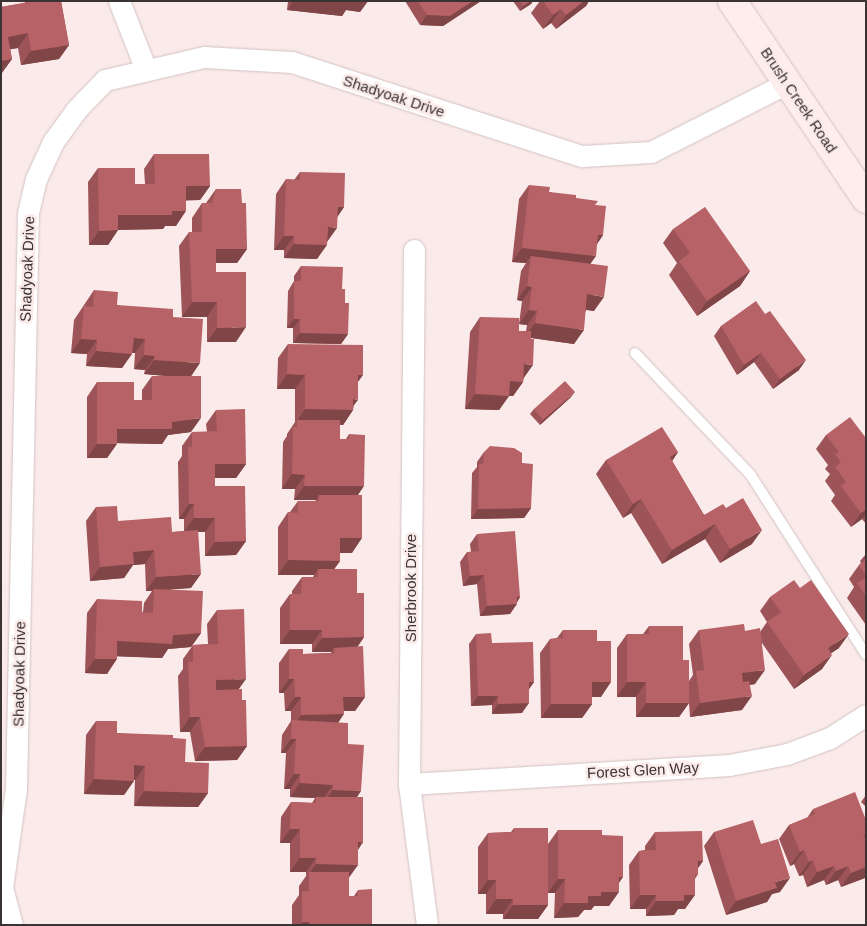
<!DOCTYPE html>
<style>
body{margin:0}
#map{position:relative;width:867px;height:926px;overflow:hidden;background:#fbeaea;font-family:Arial,sans-serif}
div>[style]{position:absolute}
.roads{filter:drop-shadow(0 0 1px #d2c2c2) drop-shadow(0 0 1px #d2c2c2)}
.lane>*{height:10px;margin:-5px;padding:0 5px;transform-origin:5px;border-radius:5px;background:#fff}
.street>*{height:21px;margin:-10.5px;padding:0 10.5px;transform-origin:10.5px;border-radius:10.5px;background:#fff}
.secondary>*{height:28px;margin:-14px;padding:0 14px;transform-origin:14px;border-radius:14px;background:#feeded}
.wall>*{inset:0;background:#9d5458}
.shaded-wall>*{inset:0;background:#7f4547}
.building>*{inset:0;background:#b66266}
span{translate:-50% -50%;white-space:nowrap;text-align:center;line-height:1.15;-webkit-text-stroke:5px #fbeaea;paint-order:stroke}
.street-label{font-size:15px;color:#3a3333}
.frame{position:absolute;inset:0;border:2px solid #3a3333;pointer-events:none}
</style>
<div id="map">
<div class="roads">
<div class="lane">
<div style="left:635px;top:353px;width:167px;rotate:46.5deg"></div>
<div style="left:750px;top:474px;width:215px;rotate:57.3deg"></div>
</div>
<div class="street">
<div style="left:119px;top:1px;width:74px;rotate:68.6deg"></div>
<div style="left:414px;top:250px;width:534px;rotate:90.54deg"></div>
<div style="left:409px;top:784px;width:142px;rotate:82.7deg"></div>
<div style="left:409px;top:784px;width:321px;rotate:-3.4deg"></div>
<div style="left:729px;top:765px;width:59px;rotate:-10.7deg"></div>
<div style="left:787px;top:754px;width:46px;rotate:-20.4deg"></div>
<div style="left:830px;top:738px;width:43px;rotate:-32.6deg"></div>
<div style="left:12px;top:925px;width:38px;rotate:-105deg"></div>
<div style="left:2px;top:888px;width:100px;rotate:-82deg"></div>
<div style="left:16px;top:789px;width:576px;rotate:-88.81deg"></div>
<div style="left:28px;top:213px;width:35px;rotate:-77deg"></div>
<div style="left:36px;top:179px;width:41px;rotate:-65.3deg"></div>
<div style="left:53px;top:142px;width:39px;rotate:-54deg"></div>
<div style="left:76px;top:110px;width:42px;rotate:-46deg"></div>
<div style="left:105px;top:80px;width:102px;rotate:-13.1deg"></div>
<div style="left:204px;top:57px;width:88px;rotate:3.3deg"></div>
<div style="left:292px;top:62px;width:305px;rotate:18deg"></div>
<div style="left:582px;top:156px;width:69px;rotate:-3.3deg"></div>
<div style="left:651px;top:152px;width:153px;rotate:-26.9deg"></div>
</div>
<div class="secondary">
<div style="left:732px;top:1px;width:239px;rotate:55.9deg"></div>
</div>
</div>
<div class="wall">
<div style="clip-path:polygon(25px 1px,61px 1px,69px 45px,59px 59px,21px 65px,18px 48px,10px 49px,12px 59px,1px 73px,1px 7px,25px 3px)"></div>
<div style="clip-path:polygon(288px 1px,368px 1px,360px 12px,346px 10px,342px 16px,287px 10px)"></div>
<div style="clip-path:polygon(405px 1px,481px 1px,443px 26px,420px 25px)"></div>
<div style="clip-path:polygon(513px 1px,533px 1px,531px 4px,520px 11px)"></div>
<div style="clip-path:polygon(540px 1px,589px 1px,586px 6px,556px 29px,551px 23px,543px 29px,531px 13px)"></div>
<div style="clip-path:polygon(154px 154px,210px 186px,200px 200px,186px 200px,176px 226px,165px 226px,163px 229px,118px 230px,108px 245px,89px 245px,88px 182px,98px 168px,135px 184px,145px 184px,144px 169px)"></div>
<div style="clip-path:polygon(300px 172px,344px 207px,337px 217px,327px 242px,317px 259px,284px 258px,284px 250px,274px 250px,276px 194px,286px 179px,294px 180px)"></div>
<div style="clip-path:polygon(529px 185px,549px 192px,576px 198px,595px 205px,603px 235px,597px 244px,590px 264px,594px 311px,586px 310px,574px 344px,531px 338px,523px 382px,513px 396px,509px 396px,499px 410px,465px 409px,470px 332px,480px 317px,519px 331px,526px 331px,527px 325px,519px 324px,522px 301px,517px 300px,521px 271px,526px 263px,512px 262px,519px 199px)"></div>
<div style="clip-path:polygon(216px 189px,242px 203px,247px 249px,237px 263px,216px 263px,216px 272px,236px 342px,207px 342px,207px 317px,182px 317px,179px 246px,189px 232px,192px 232px,192px 218px,202px 203px,206px 203px)"></div>
<div style="clip-path:polygon(673px 229px,750px 271px,740px 286px,697px 316px,669px 275px,677px 263px,663px 243px)"></div>
<div style="clip-path:polygon(301px 266px,342px 289px,345px 303px,348px 334px,341px 344px,293px 343px,293px 328px,287px 328px,288px 291px,294px 281px,294px 276px)"></div>
<div style="clip-path:polygon(94px 290px,117px 305px,173px 317px,191px 376px,191px 432px,168px 435px,162px 444px,117px 443px,107px 458px,87px 458px,87px 397px,97px 382px,134px 400px,142px 400px,142px 390px,152px 376px,166px 376px,144px 374px,145px 370px,134px 369px,135px 353px,132px 353px,122px 368px,86px 366px,87px 354px,71px 353px,74px 320px)"></div>
<div style="clip-path:polygon(765px 314px,799px 370px,773px 389px,754px 362px,737px 375px,714px 336px,721px 326px)"></div>
<div style="clip-path:polygon(288px 344px,358px 382px,353px 410px,343px 425px,340px 424px,340px 439px,346px 439px,349px 434px,358px 495px,352px 553px,340px 553px,340px 561px,334px 569px,357px 593px,364px 637px,357px 647px,365px 697px,355px 711px,344px 711px,338px 722px,348px 744px,357px 797px,363px 842px,358px 850px,349px 877px,349px 896px,354px 896px,358px 890px,372px 925px,292px 925px,292px 905px,299px 895px,299px 886px,306px 876px,306px 872px,290px 872px,290px 843px,280px 843px,281px 817px,291px 802px,312px 803px,315px 798px,290px 797px,290px 789px,284px 789px,286px 753px,281px 753px,282px 735px,291px 721px,291px 711px,285px 711px,284px 693px,279px 693px,279px 663px,289px 649px,303px 654px,331px 653px,331px 652px,312px 652px,312px 644px,280px 644px,280px 608px,290px 594px,292px 594px,292px 591px,302px 577px,313px 577px,314px 575px,278px 575px,278px 527px,288px 512px,290px 512px,298px 501px,315px 501px,316px 500px,294px 500px,295px 489px,282px 489px,283px 442px,287px 436px,287px 434px,295px 422px,295px 389px,277px 389px,278px 358px)"></div>
<div style="clip-path:polygon(571px 397px,540px 425px,530px 414px,534px 409px)"></div>
<div style="clip-path:polygon(216px 410px,246px 464px,236px 478px,215px 478px,215px 486px,246px 541px,236px 555px,205px 556px,205px 532px,198px 532px,191px 588px,171px 589px,201px 633px,191px 647px,168px 649px,162px 658px,117px 656px,107px 674px,85px 673px,87px 613px,97px 599px,143px 612px,144px 603px,152px 591px,146px 591px,145px 564px,133px 565px,124px 578px,90px 581px,86px 521px,96px 507px,118px 521px,172px 532px,184px 531px,184px 519px,179px 519px,178px 462px,182px 456px,182px 446px,192px 432px,207px 432px,206px 424px)"></div>
<div style="clip-path:polygon(826px 435px,866px 438px,866px 524px,862px 519px,851px 527px,831px 501px,835px 495px,825px 481px,830px 474px,825px 469px,828px 465px,816px 449px)"></div>
<div style="clip-path:polygon(484px 452px,522px 463px,531px 508px,524px 518px,471px 519px,472px 473px,477px 467px,477px 462px)"></div>
<div style="clip-path:polygon(678px 452px,672px 461px,704px 515px,726px 508px,752px 544px,720px 563px,705px 539px,662px 564px,631px 513px,623px 518px,596px 474px,606px 460px)"></div>
<div style="clip-path:polygon(477px 534px,520px 597px,510px 614px,480px 616px,477px 584px,463px 586px,460px 562px,467px 552px,471px 552px,470px 544px)"></div>
<div style="clip-path:polygon(866px 554px,866px 625px,847px 598px,854px 587px,849px 579px,859px 565px,861px 563px,860px 561px)"></div>
<div style="clip-path:polygon(770px 597px,839px 648px,831px 653px,822px 669px,794px 689px,762px 643px,755px 684px,750px 685px,742px 710px,690px 717px,689px 703px,679px 717px,636px 717px,636px 697px,617px 697px,617px 648px,627px 634px,643px 634px,649px 626px,683px 660px,689px 681px,693px 675px,689px 644px,699px 630px,745px 631px,760px 632px,767px 622px,760px 611px)"></div>
<div style="clip-path:polygon(217px 610px,238px 689px,242px 700px,247px 746px,237px 760px,195px 761px,190px 732px,180px 732px,178px 676px,183px 669px,183px 659px,193px 645px,208px 644px,207px 624px)"></div>
<div style="clip-path:polygon(563px 630px,597px 641px,601px 697px,592px 697px,592px 704px,582px 718px,541px 718px,540px 653px,550px 639px,557px 638px)"></div>
<div style="clip-path:polygon(476px 634px,492px 643px,534px 682px,529px 689px,522px 713px,492px 714px,492px 705px,471px 706px,469px 644px)"></div>
<div style="clip-path:polygon(96px 721px,117px 733px,173px 738px,185px 762px,208px 793px,198px 807px,134px 806px,135px 780px,134px 780px,124px 795px,84px 794px,86px 735px)"></div>
<div style="clip-path:polygon(866px 795px,866px 807px,861px 802px)"></div>
<div style="clip-path:polygon(813px 809px,866px 820px,866px 876px,865px 878px,841px 887px,838px 880px,826px 885px,824px 880px,807px 887px,803px 875px,799px 876px,794px 864px,790px 866px,779px 839px,789px 825px,807px 818px)"></div>
<div style="clip-path:polygon(514px 828px,548px 905px,538px 919px,503px 919px,503px 914px,486px 914px,486px 894px,478px 894px,478px 847px,488px 833px,511px 832px)"></div>
<div style="clip-path:polygon(558px 830px,602px 835px,619px 883px,609px 906px,594px 906px,591px 910px,584px 910px,578px 917px,554px 918px,555px 893px,548px 893px,548px 844px)"></div>
<div style="clip-path:polygon(655px 832px,703px 861px,698px 868px,698px 874px,695px 879px,685px 909px,678px 909px,674px 915px,646px 916px,646px 909px,630px 909px,629px 865px,639px 851px,645px 850px,645px 846px)"></div>
<div style="clip-path:polygon(714px 832px,761px 844px,780px 892px,772px 894px,767px 902px,726px 915px,704px 846px)"></div>
</div>
<div class="shaded-wall">
<div style="clip-path:polygon(293px 1px,368px 1px,360px 12px,346px 10px,342px 16px,287px 10px)"></div>
<div style="clip-path:polygon(473px 1px,481px 1px,443px 26px,420px 25px,427px 15px)"></div>
<div style="clip-path:polygon(531px 1px,533px 1px,531px 4px,520px 11px,523px 6px)"></div>
<div style="clip-path:polygon(584px 1px,589px 1px,586px 6px,556px 29px,566px 15px)"></div>
<div style="clip-path:polygon(561px 9px,551px 23px,543px 29px,553px 15px)"></div>
<div style="clip-path:polygon(28px 33px,18px 48px,1px 51px,8px 37px)"></div>
<div style="clip-path:polygon(69px 45px,59px 59px,21px 65px,31px 51px)"></div>
<div style="clip-path:polygon(12px 59px,2px 73px,1px 73px,1px 61px)"></div>
<div style="clip-path:polygon(186px 186px,210px 186px,200px 200px,176px 201px)"></div>
<div style="clip-path:polygon(338px 207px,344px 207px,334px 222px)"></div>
<div style="clip-path:polygon(172px 211px,186px 211px,176px 226px,165px 226px,163px 229px,108px 230px,118px 215px)"></div>
<div style="clip-path:polygon(328px 227px,337px 228px,327px 242px)"></div>
<div style="clip-path:polygon(118px 230px,108px 245px,89px 245px,99px 231px)"></div>
<div style="clip-path:polygon(598px 235px,603px 235px,593px 250px)"></div>
<div style="clip-path:polygon(284px 236px,294px 236px,284px 250px,274px 250px)"></div>
<div style="clip-path:polygon(294px 244px,327px 245px,317px 259px,284px 258px)"></div>
<div style="clip-path:polygon(522px 248px,596px 256px,586px 270px,531px 256px,526px 263px,512px 262px)"></div>
<div style="clip-path:polygon(216px 249px,247px 249px,237px 263px,206px 263px)"></div>
<div style="clip-path:polygon(750px 271px,740px 286px,697px 316px,707px 301px)"></div>
<div style="clip-path:polygon(527px 286px,532px 287px,522px 301px,517px 300px)"></div>
<div style="clip-path:polygon(587px 294px,604px 297px,594px 311px,577px 308px)"></div>
<div style="clip-path:polygon(192px 302px,217px 302px,207px 317px,182px 317px)"></div>
<div style="clip-path:polygon(529px 310px,537px 311px,527px 325px,519px 324px)"></div>
<div style="clip-path:polygon(294px 319px,300px 319px,293px 328px,287px 328px)"></div>
<div style="clip-path:polygon(535px 323px,584px 330px,574px 344px,525px 337px)"></div>
<div style="clip-path:polygon(246px 327px,236px 342px,207px 342px,217px 328px)"></div>
<div style="clip-path:polygon(300px 333px,348px 334px,341px 344px,293px 343px)"></div>
<div style="clip-path:polygon(134px 338px,145px 339px,135px 353px,124px 352px)"></div>
<div style="clip-path:polygon(81px 339px,97px 340px,87px 354px,71px 353px)"></div>
<div style="clip-path:polygon(96px 351px,132px 354px,122px 368px,86px 366px)"></div>
<div style="clip-path:polygon(761px 353px,754px 362px,737px 375px,744px 365px)"></div>
<div style="clip-path:polygon(144px 355px,155px 356px,145px 370px,134px 369px)"></div>
<div style="clip-path:polygon(154px 360px,200px 363px,190px 378px,144px 374px)"></div>
<div style="clip-path:polygon(806px 360px,799px 370px,773px 389px,780px 379px)"></div>
<div style="clip-path:polygon(524px 364px,533px 365px,523px 379px)"></div>
<div style="clip-path:polygon(287px 374px,305px 375px,295px 389px,277px 389px)"></div>
<div style="clip-path:polygon(358px 375px,363px 375px,353px 389px)"></div>
<div style="clip-path:polygon(510px 381px,523px 382px,513px 396px,509px 396px,499px 410px,465px 409px,475px 394px)"></div>
<div style="clip-path:polygon(575px 392px,571px 397px,540px 425px,543px 420px)"></div>
<div style="clip-path:polygon(353px 399px,358px 400px,350px 410px,353px 410px,343px 425px,297px 424px,297px 421px,305px 409px)"></div>
<div style="clip-path:polygon(201px 418px,191px 432px,168px 435px,162px 444px,107px 443px,117px 429px)"></div>
<div style="clip-path:polygon(97px 444px,117px 444px,107px 458px,87px 458px)"></div>
<div style="clip-path:polygon(678px 452px,668px 467px,670px 457px)"></div>
<div style="clip-path:polygon(215px 464px,246px 464px,236px 478px,205px 478px)"></div>
<div style="clip-path:polygon(292px 474px,305px 475px,295px 489px,282px 489px)"></div>
<div style="clip-path:polygon(304px 486px,364px 486px,354px 501px,319px 495px,316px 500px,294px 500px)"></div>
<div style="clip-path:polygon(641px 499px,631px 513px,623px 518px,633px 504px)"></div>
<div style="clip-path:polygon(189px 504px,194px 504px,184px 519px,179px 519px)"></div>
<div style="clip-path:polygon(531px 508px,524px 518px,471px 519px,478px 509px)"></div>
<div style="clip-path:polygon(866px 510px,866px 514px,862px 519px,851px 527px,861px 513px)"></div>
<div style="clip-path:polygon(194px 518px,215px 518px,205px 532px,184px 532px)"></div>
<div style="clip-path:polygon(715px 524px,705px 539px,662px 564px,672px 550px)"></div>
<div style="clip-path:polygon(762px 530px,752px 544px,720px 563px,730px 549px)"></div>
<div style="clip-path:polygon(340px 538px,362px 538px,352px 553px,330px 553px)"></div>
<div style="clip-path:polygon(246px 541px,236px 555px,205px 556px,215px 542px)"></div>
<div style="clip-path:polygon(154px 550px,145px 564px,133px 565px,124px 578px,90px 581px,100px 567px,133px 552px)"></div>
<div style="clip-path:polygon(288px 560px,340px 561px,330px 575px,318px 569px,314px 575px,278px 575px)"></div>
<div style="clip-path:polygon(201px 574px,191px 588px,154px 591px,154px 589px,152px 591px,146px 591px,156px 577px)"></div>
<div style="clip-path:polygon(484px 575px,477px 584px,463px 586px,470px 576px)"></div>
<div style="clip-path:polygon(517px 597px,520px 597px,516px 604px,517px 604px,510px 614px,480px 616px,487px 606px)"></div>
<div style="clip-path:polygon(290px 630px,322px 630px,312px 644px,280px 644px)"></div>
<div style="clip-path:polygon(201px 633px,191px 647px,168px 649px,162px 658px,107px 656px,117px 641px)"></div>
<div style="clip-path:polygon(849px 634px,839px 648px,818px 662px,828px 648px)"></div>
<div style="clip-path:polygon(364px 637px,354px 652px,334px 648px,331px 652px,312px 652px,322px 638px)"></div>
<div style="clip-path:polygon(832px 655px,822px 669px,794px 689px,804px 675px)"></div>
<div style="clip-path:polygon(95px 659px,117px 659px,107px 674px,85px 673px)"></div>
<div style="clip-path:polygon(765px 670px,755px 684px,732px 688px,742px 673px)"></div>
<div style="clip-path:polygon(246px 679px,236px 693px,206px 694px,216px 680px)"></div>
<div style="clip-path:polygon(289px 679px,294px 679px,284px 693px,279px 693px)"></div>
<div style="clip-path:polygon(529px 682px,534px 682px,527px 692px)"></div>
<div style="clip-path:polygon(592px 682px,611px 682px,601px 697px,582px 697px)"></div>
<div style="clip-path:polygon(627px 682px,646px 682px,636px 697px,617px 697px)"></div>
<div style="clip-path:polygon(478px 696px,498px 696px,492px 705px,471px 706px)"></div>
<div style="clip-path:polygon(752px 696px,742px 710px,690px 717px,700px 703px)"></div>
<div style="clip-path:polygon(295px 697px,301px 697px,291px 711px,285px 711px)"></div>
<div style="clip-path:polygon(343px 697px,365px 697px,355px 711px,333px 711px)"></div>
<div style="clip-path:polygon(529px 703px,522px 713px,492px 714px,498px 704px)"></div>
<div style="clip-path:polygon(646px 703px,689px 703px,679px 717px,636px 717px)"></div>
<div style="clip-path:polygon(551px 704px,592px 704px,582px 718px,541px 718px)"></div>
<div style="clip-path:polygon(344px 714px,334px 729px,291px 730px,301px 715px)"></div>
<div style="clip-path:polygon(190px 717px,200px 717px,190px 732px,180px 732px)"></div>
<div style="clip-path:polygon(291px 739px,296px 739px,286px 753px,281px 753px)"></div>
<div style="clip-path:polygon(247px 746px,237px 760px,195px 761px,205px 747px)"></div>
<div style="clip-path:polygon(134px 765px,145px 766px,135px 780px,124px 779px)"></div>
<div style="clip-path:polygon(294px 774px,300px 774px,290px 789px,284px 789px)"></div>
<div style="clip-path:polygon(94px 779px,134px 781px,124px 795px,84px 794px)"></div>
<div style="clip-path:polygon(300px 783px,333px 785px,323px 799px,316px 797px,315px 798px,290px 797px)"></div>
<div style="clip-path:polygon(333px 790px,361px 791px,352px 805px,323px 804px)"></div>
<div style="clip-path:polygon(144px 791px,208px 793px,198px 807px,134px 806px)"></div>
<div style="clip-path:polygon(290px 829px,300px 829px,290px 843px,280px 843px)"></div>
<div style="clip-path:polygon(358px 842px,363px 842px,353px 856px)"></div>
<div style="clip-path:polygon(804px 850px,794px 864px,790px 866px,800px 852px)"></div>
<div style="clip-path:polygon(300px 858px,316px 858px,306px 872px,290px 872px)"></div>
<div style="clip-path:polygon(813px 860px,803px 875px,799px 876px,809px 862px)"></div>
<div style="clip-path:polygon(698px 861px,703px 861px,693px 875px)"></div>
<div style="clip-path:polygon(316px 864px,358px 865px,348px 879px,309px 874px)"></div>
<div style="clip-path:polygon(834px 866px,824px 880px,807px 887px,817px 872px)"></div>
<div style="clip-path:polygon(848px 866px,838px 880px,826px 885px,836px 871px)"></div>
<div style="clip-path:polygon(866px 867px,866px 876px,865px 878px,841px 887px,851px 873px)"></div>
<div style="clip-path:polygon(619px 877px,623px 877px,613px 892px)"></div>
<div style="clip-path:polygon(790px 878px,780px 892px,772px 894px,767px 902px,726px 915px,736px 901px,775px 882px)"></div>
<div style="clip-path:polygon(558px 879px,565px 879px,555px 893px,548px 893px)"></div>
<div style="clip-path:polygon(488px 880px,496px 880px,486px 894px,478px 894px)"></div>
<div style="clip-path:polygon(601px 892px,619px 892px,609px 906px,594px 906px,591px 910px,584px 910px,578px 917px,554px 918px,564px 903px)"></div>
<div style="clip-path:polygon(640px 895px,656px 895px,646px 909px,630px 909px)"></div>
<div style="clip-path:polygon(684px 895px,695px 895px,685px 909px,678px 909px,674px 915px,646px 916px,656px 901px)"></div>
<div style="clip-path:polygon(496px 899px,513px 899px,503px 914px,486px 914px)"></div>
<div style="clip-path:polygon(513px 905px,548px 905px,538px 919px,503px 919px)"></div>
<div style="clip-path:polygon(302px 922px,309px 922px,308px 925px,300px 925px)"></div>
</div>
<div class="building">
<div style="clip-path:polygon(34px 1px,61px 1px,69px 45px,31px 51px,28px 33px,8px 37px,12px 59px,1px 61px,1px 7px)"></div>
<div style="clip-path:polygon(418px 1px,473px 1px,450px 16px,427px 15px)"></div>
<div style="clip-path:polygon(520px 1px,531px 1px,523px 6px)"></div>
<div style="clip-path:polygon(543px 1px,584px 1px,566px 15px,561px 9px,553px 15px)"></div>
<div style="clip-path:polygon(154px 154px,209px 154px,210px 186px,186px 186px,186px 211px,172px 211px,172px 215px,118px 215px,118px 230px,99px 231px,98px 168px,135px 168px,135px 184px,155px 184px)"></div>
<div style="clip-path:polygon(300px 172px,345px 173px,344px 207px,338px 207px,337px 228px,328px 227px,327px 245px,294px 244px,294px 236px,284px 236px,286px 179px,300px 180px)"></div>
<div style="clip-path:polygon(529px 185px,550px 187px,549px 192px,576px 195px,576px 198px,598px 201px,595px 205px,606px 206px,603px 235px,598px 235px,596px 256px,522px 248px)"></div>
<div style="clip-path:polygon(216px 189px,241px 189px,242px 203px,246px 203px,247px 249px,216px 249px,216px 272px,246px 272px,246px 327px,217px 328px,217px 302px,192px 302px,189px 232px,202px 232px,202px 203px,212px 203px)"></div>
<div style="clip-path:polygon(705px 207px,750px 271px,707px 301px,679px 261px,690px 253px,673px 229px)"></div>
<div style="clip-path:polygon(531px 256px,608px 266px,604px 297px,587px 294px,584px 330px,535px 323px,537px 311px,529px 310px,532px 287px,527px 286px)"></div>
<div style="clip-path:polygon(301px 266px,343px 267px,342px 289px,345px 289px,345px 303px,349px 303px,348px 334px,300px 333px,300px 319px,294px 319px,294px 281px,301px 281px)"></div>
<div style="clip-path:polygon(94px 290px,118px 292px,117px 305px,173px 309px,173px 317px,203px 319px,200px 363px,154px 360px,155px 356px,144px 355px,145px 339px,134px 338px,132px 354px,96px 351px,97px 340px,81px 339px,84px 306px,93px 307px)"></div>
<div style="clip-path:polygon(756px 301px,765px 314px,770px 311px,806px 360px,780px 379px,761px 353px,744px 365px,721px 326px)"></div>
<div style="clip-path:polygon(480px 317px,519px 318px,519px 331px,531px 331px,531px 339px,534px 339px,533px 365px,524px 364px,523px 382px,510px 381px,509px 396px,475px 394px)"></div>
<div style="clip-path:polygon(288px 344px,363px 345px,363px 375px,358px 375px,358px 400px,353px 399px,353px 410px,305px 409px,305px 375px,287px 374px)"></div>
<div style="clip-path:polygon(152px 376px,201px 376px,201px 418px,172px 422px,172px 429px,117px 429px,117px 444px,97px 444px,97px 382px,134px 382px,134px 400px,152px 400px)"></div>
<div style="clip-path:polygon(565px 381px,575px 392px,543px 420px,534px 409px)"></div>
<div style="clip-path:polygon(245px 409px,246px 464px,215px 464px,215px 486px,245px 486px,246px 541px,215px 542px,215px 518px,194px 518px,194px 504px,189px 504px,188px 447px,192px 447px,192px 432px,217px 431px,216px 410px)"></div>
<div style="clip-path:polygon(850px 417px,866px 438px,866px 510px,861px 513px,841px 486px,846px 482px,835px 467px,841px 462px,835px 454px,839px 452px,826px 435px)"></div>
<div style="clip-path:polygon(297px 420px,340px 420px,340px 439px,349px 439px,349px 434px,365px 435px,364px 486px,304px 486px,305px 475px,292px 474px,293px 427px,297px 427px)"></div>
<div style="clip-path:polygon(662px 427px,678px 452px,670px 457px,704px 515px,723px 504px,726px 508px,743px 498px,762px 530px,730px 549px,715px 524px,672px 550px,641px 499px,633px 504px,606px 460px)"></div>
<div style="clip-path:polygon(490px 446px,514px 448px,522px 453px,522px 463px,533px 464px,531px 508px,478px 509px,479px 464px,483px 464px,484px 452px)"></div>
<div style="clip-path:polygon(319px 495px,362px 495px,362px 538px,340px 538px,340px 561px,288px 560px,288px 512px,298px 513px,298px 501px,319px 501px)"></div>
<div style="clip-path:polygon(117px 506px,118px 521px,171px 517px,172px 532px,198px 530px,201px 574px,156px 577px,154px 550px,133px 552px,134px 564px,100px 567px,96px 507px)"></div>
<div style="clip-path:polygon(515px 531px,520px 597px,517px 597px,517px 604px,487px 606px,484px 575px,470px 576px,467px 552px,479px 551px,477px 534px)"></div>
<div style="clip-path:polygon(866px 560px,866px 576px,859px 565px)"></div>
<div style="clip-path:polygon(318px 569px,357px 569px,357px 593px,364px 593px,364px 637px,322px 638px,322px 630px,290px 630px,290px 594px,301px 594px,302px 577px,318px 577px)"></div>
<div style="clip-path:polygon(866px 577px,866px 596px,857px 583px)"></div>
<div style="clip-path:polygon(794px 580px,800px 588px,811px 580px,849px 634px,828px 648px,832px 655px,804px 675px,767px 622px,781px 612px,770px 597px)"></div>
<div style="clip-path:polygon(154px 589px,203px 591px,201px 633px,173px 635px,172px 644px,117px 641px,117px 659px,95px 659px,97px 599px,142px 601px,142px 612px,153px 613px)"></div>
<div style="clip-path:polygon(244px 609px,246px 679px,216px 680px,216px 690px,242px 689px,242px 700px,246px 700px,247px 746px,205px 747px,200px 717px,190px 717px,188px 662px,193px 662px,193px 645px,218px 644px,217px 610px)"></div>
<div style="clip-path:polygon(744px 624px,745px 631px,760px 628px,765px 670px,742px 673px,743px 682px,749px 681px,752px 696px,700px 703px,696px 671px,704px 670px,699px 630px)"></div>
<div style="clip-path:polygon(649px 626px,683px 626px,683px 660px,689px 660px,689px 703px,646px 703px,646px 682px,627px 682px,627px 634px,649px 634px)"></div>
<div style="clip-path:polygon(563px 630px,597px 630px,597px 641px,611px 641px,611px 682px,592px 682px,592px 704px,551px 704px,550px 639px,563px 638px)"></div>
<div style="clip-path:polygon(491px 633px,492px 643px,533px 642px,534px 682px,529px 682px,529px 703px,498px 704px,498px 696px,478px 696px,476px 634px)"></div>
<div style="clip-path:polygon(363px 646px,365px 697px,343px 697px,344px 714px,301px 715px,301px 697px,295px 697px,294px 679px,289px 679px,289px 649px,303px 649px,303px 654px,335px 653px,334px 648px)"></div>
<div style="clip-path:polygon(292px 720px,348px 723px,348px 744px,364px 745px,361px 791px,333px 790px,333px 785px,300px 783px,300px 774px,294px 774px,296px 739px,291px 739px)"></div>
<div style="clip-path:polygon(96px 721px,117px 721px,117px 733px,173px 735px,173px 738px,186px 739px,185px 762px,209px 763px,208px 793px,144px 791px,145px 766px,134px 765px,134px 781px,94px 779px)"></div>
<div style="clip-path:polygon(855px 792px,866px 820px,866px 834px,863px 835px,866px 841px,866px 867px,851px 873px,848px 866px,836px 871px,834px 866px,817px 872px,813px 860px,809px 862px,804px 850px,800px 852px,789px 825px,815px 814px,813px 809px)"></div>
<div style="clip-path:polygon(316px 797px,363px 797px,363px 842px,358px 842px,358px 865px,316px 864px,316px 858px,300px 858px,300px 829px,290px 829px,291px 802px,316px 803px)"></div>
<div style="clip-path:polygon(753px 820px,761px 844px,778px 839px,790px 878px,775px 882px,777px 888px,736px 901px,714px 832px)"></div>
<div style="clip-path:polygon(514px 828px,548px 828px,548px 905px,513px 905px,513px 899px,496px 899px,496px 880px,488px 880px,488px 833px,514px 832px)"></div>
<div style="clip-path:polygon(558px 830px,602px 830px,602px 835px,623px 836px,623px 877px,619px 877px,619px 892px,601px 892px,601px 896px,588px 896px,588px 903px,564px 903px,565px 879px,558px 879px)"></div>
<div style="clip-path:polygon(702px 831px,703px 861px,698px 861px,698px 874px,695px 874px,695px 895px,684px 895px,684px 901px,656px 901px,656px 895px,640px 895px,639px 851px,656px 850px,655px 832px)"></div>
<div style="clip-path:polygon(309px 872px,349px 872px,349px 896px,358px 896px,358px 890px,372px 889px,372px 925px,309px 925px,309px 922px,302px 922px,302px 891px,309px 891px)"></div>
</div>
<div class="street-label">
<span style="left:394px;top:96px;rotate:18deg">Shadyoak Drive</span>
<span style="left:799px;top:100px;rotate:56deg">Brush Creek Road</span>
<span style="left:27px;top:269px;rotate:-88deg">Shadyoak Drive</span>
<span style="left:411px;top:588px;rotate:-90deg">Sherbrook Drive</span>
<span style="left:19px;top:674px;rotate:-89deg">Shadyoak Drive</span>
<span style="left:643px;top:770px;rotate:-3deg">Forest Glen Way</span>
</div>
<div class="frame"></div>
</div>
